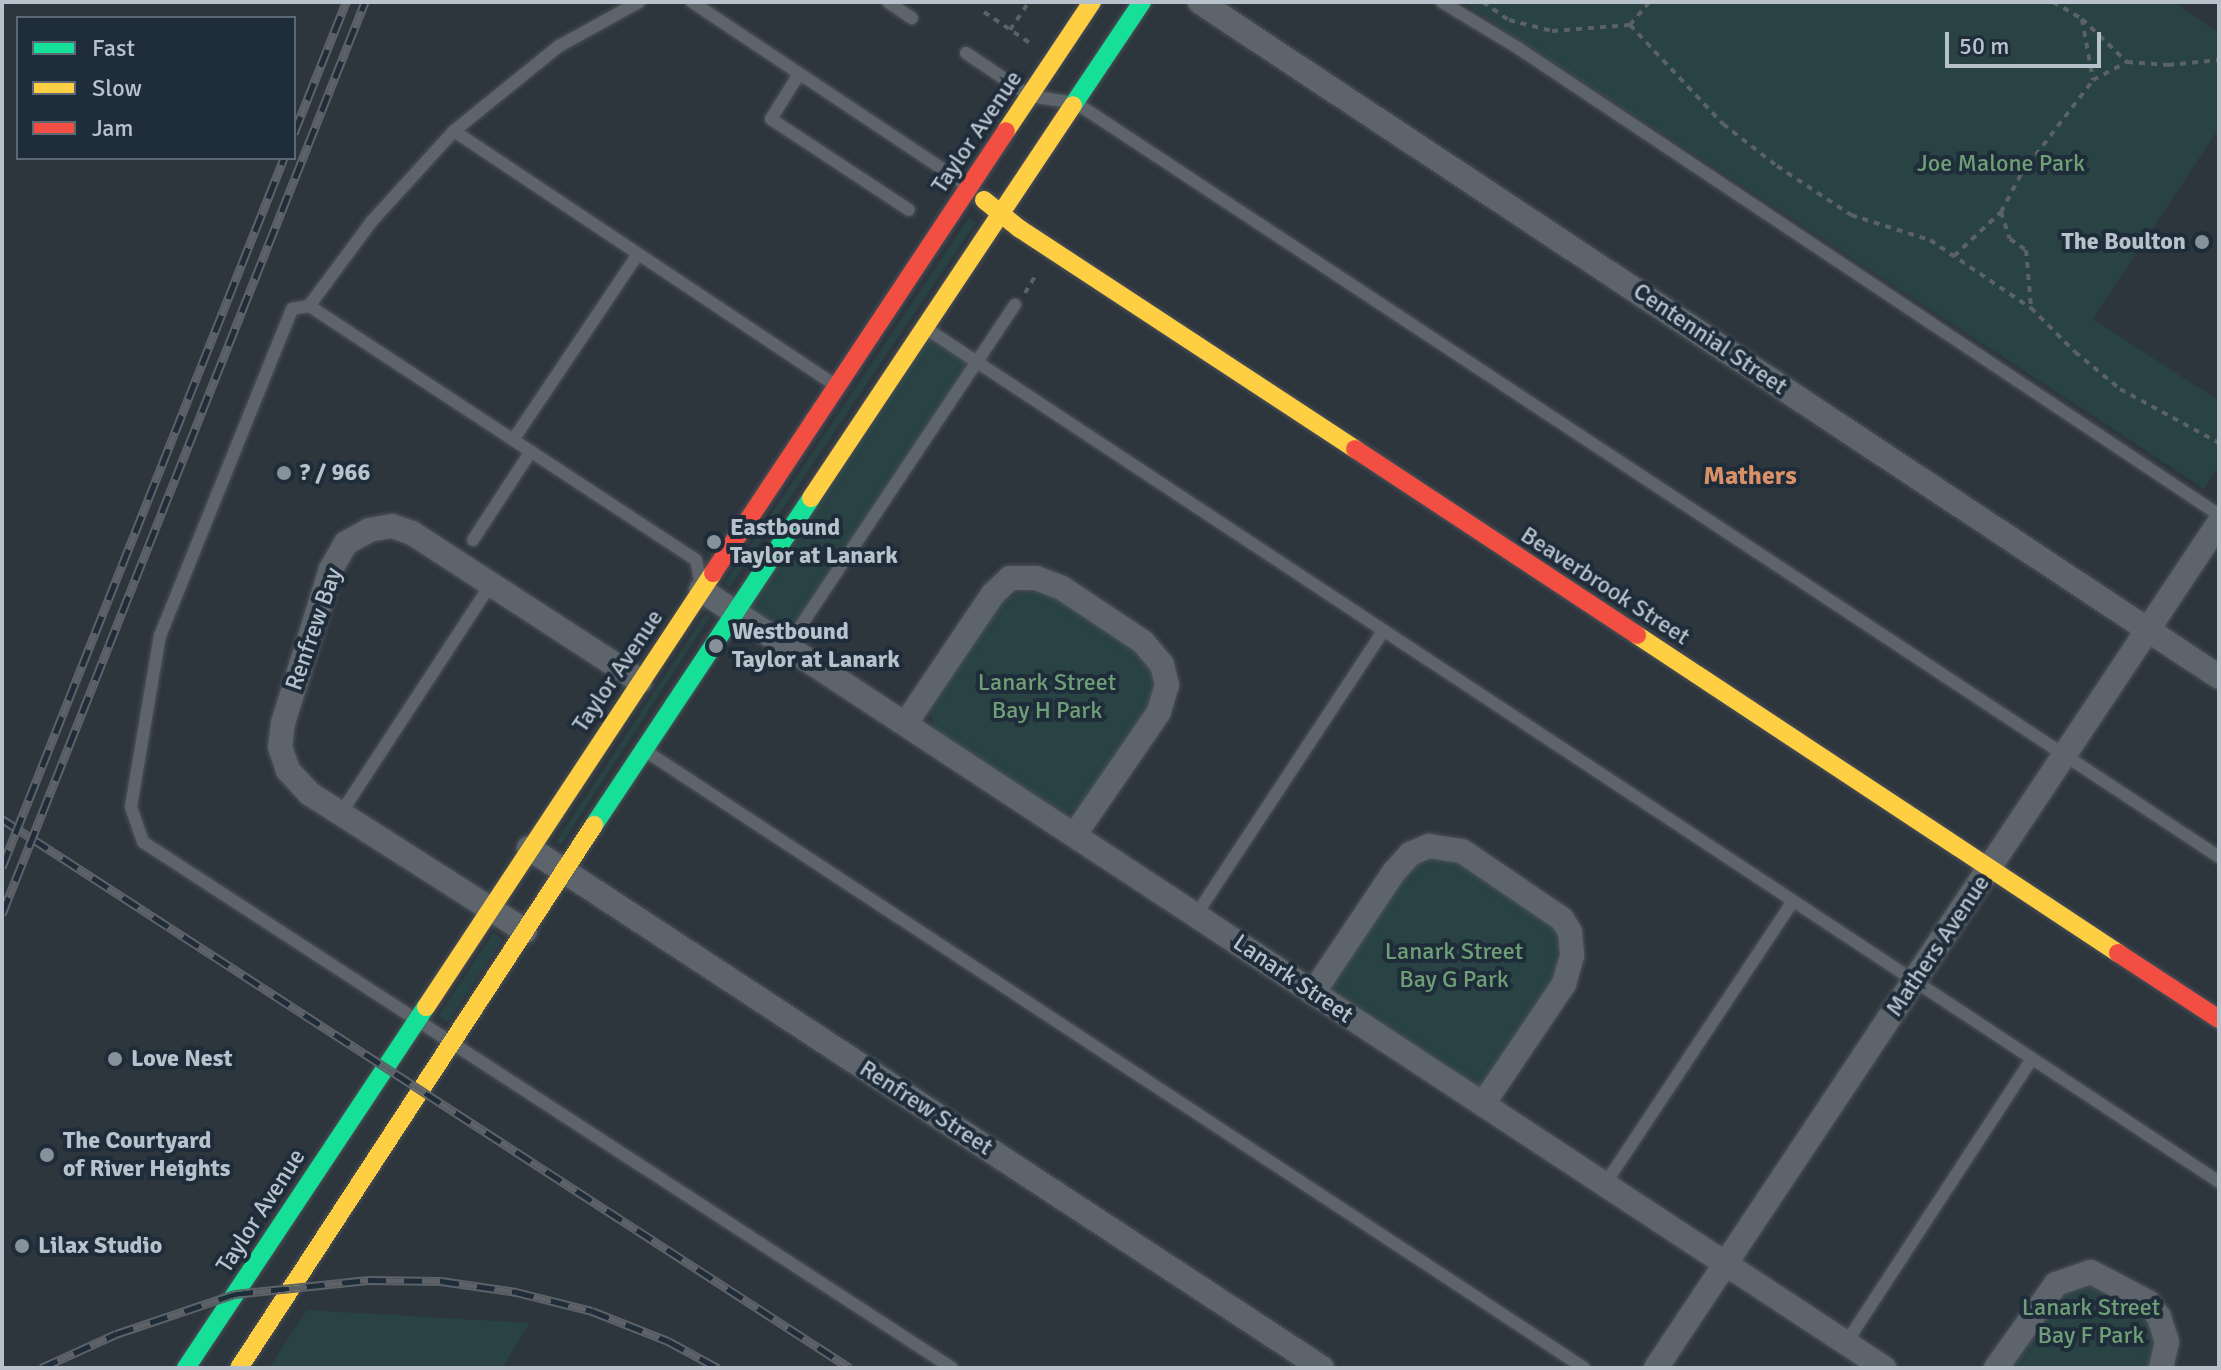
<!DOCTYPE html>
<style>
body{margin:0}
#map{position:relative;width:2221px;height:1370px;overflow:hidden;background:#2d353d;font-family:Signika,sans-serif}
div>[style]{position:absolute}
.green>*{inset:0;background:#294244}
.path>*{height:4px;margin-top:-2px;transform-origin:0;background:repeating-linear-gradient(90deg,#5b6267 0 6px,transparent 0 12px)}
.roads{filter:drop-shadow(0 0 2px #4c5157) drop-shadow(0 0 2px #4c5157)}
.lane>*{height:12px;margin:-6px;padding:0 6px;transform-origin:6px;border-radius:6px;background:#5e646b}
.street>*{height:24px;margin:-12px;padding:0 12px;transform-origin:12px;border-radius:12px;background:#5e646b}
.fast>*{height:18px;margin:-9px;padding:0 9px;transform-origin:9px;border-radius:9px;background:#16e098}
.slow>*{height:18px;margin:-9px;padding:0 9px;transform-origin:9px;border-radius:9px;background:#ffcf43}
.jam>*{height:18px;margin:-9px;padding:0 9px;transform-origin:9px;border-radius:9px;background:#f24e42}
.rail>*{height:9px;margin-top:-4.5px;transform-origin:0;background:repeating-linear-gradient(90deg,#1f2c39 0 18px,#5c6268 0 36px);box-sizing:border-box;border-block:2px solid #5c6268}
.dots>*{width:22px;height:22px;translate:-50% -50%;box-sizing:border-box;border:4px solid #1f2c39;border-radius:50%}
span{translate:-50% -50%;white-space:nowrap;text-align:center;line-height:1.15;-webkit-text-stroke:8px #1f2c39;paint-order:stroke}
.street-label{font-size:24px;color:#b8c2cd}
.park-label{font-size:24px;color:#6f9f76}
.poi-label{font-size:24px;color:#b8c2cd;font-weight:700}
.right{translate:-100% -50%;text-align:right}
.left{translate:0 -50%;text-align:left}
.neighbourhood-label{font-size:26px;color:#da9067;font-weight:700}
.frame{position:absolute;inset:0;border:4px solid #b8c2cd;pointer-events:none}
.legend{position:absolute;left:16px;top:16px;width:280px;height:144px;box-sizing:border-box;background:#1f2c39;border:2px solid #5c6874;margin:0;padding:10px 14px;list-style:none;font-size:24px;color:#b8c2cd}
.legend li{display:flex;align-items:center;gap:16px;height:40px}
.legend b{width:40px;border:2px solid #5c6874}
.scale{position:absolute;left:1945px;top:32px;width:156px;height:36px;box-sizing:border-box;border:4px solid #b8c2cd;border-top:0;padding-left:10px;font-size:24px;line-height:28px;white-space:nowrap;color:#b8c2cd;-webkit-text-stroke:6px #1f2c39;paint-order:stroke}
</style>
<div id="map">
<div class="green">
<div style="clip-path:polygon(1462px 2px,2174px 2px,2219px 33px,2219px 128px,2093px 319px,2219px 401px,2219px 465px,2204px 489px)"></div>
<div style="clip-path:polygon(969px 218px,976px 222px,730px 587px,727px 586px,725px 583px)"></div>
<div style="clip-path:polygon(925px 328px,977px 362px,788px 645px,736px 611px)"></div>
<div style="clip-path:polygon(1030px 589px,1063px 600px,1138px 651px,1154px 676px,1151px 705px,1082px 807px,1065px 814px,934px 728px,929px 706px,999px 601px)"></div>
<div style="clip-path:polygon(705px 614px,710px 616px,561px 845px,559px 844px,556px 842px)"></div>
<div style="clip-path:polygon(1429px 846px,1562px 919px,1572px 956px,1483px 1104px,1313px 993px)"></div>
<div style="clip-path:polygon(493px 933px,503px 939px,449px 1021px,443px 1020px,439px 1015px)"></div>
<div style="clip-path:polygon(2072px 1279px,2148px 1302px,2161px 1368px,1996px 1368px)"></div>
<div style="clip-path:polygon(307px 1310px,530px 1323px,502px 1368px,269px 1368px)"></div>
</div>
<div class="path">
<div style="left:1483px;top:2px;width:32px;rotate:35deg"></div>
<div style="left:1509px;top:20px;width:44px;rotate:14.3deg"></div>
<div style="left:1552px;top:31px;width:78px;rotate:-4.4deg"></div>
<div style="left:1630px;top:25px;width:136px;rotate:46.8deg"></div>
<div style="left:1723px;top:124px;width:68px;rotate:37.9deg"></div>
<div style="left:1777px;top:166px;width:89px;rotate:33.5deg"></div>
<div style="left:1851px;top:215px;width:83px;rotate:17.6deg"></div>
<div style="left:1930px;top:240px;width:122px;rotate:34deg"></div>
<div style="left:2031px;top:308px;width:62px;rotate:45deg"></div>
<div style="left:2075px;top:352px;width:58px;rotate:39.4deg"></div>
<div style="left:2120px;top:389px;width:113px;rotate:28.6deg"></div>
<div style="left:2053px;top:2px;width:34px;rotate:30deg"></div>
<div style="left:2082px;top:19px;width:62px;rotate:43.7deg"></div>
<div style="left:2127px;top:62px;width:41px;rotate:4.2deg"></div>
<div style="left:2168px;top:65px;width:51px;rotate:-5.6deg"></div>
<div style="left:984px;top:12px;width:55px;rotate:34deg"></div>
<div style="left:2082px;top:19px;width:62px;rotate:79.8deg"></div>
<div style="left:1630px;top:25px;width:30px;rotate:-50deg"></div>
<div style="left:1010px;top:30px;width:34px;rotate:-56deg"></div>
<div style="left:2001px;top:212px;width:28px;rotate:72deg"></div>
<div style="left:2010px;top:239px;width:19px;rotate:35deg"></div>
<div style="left:2026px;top:250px;width:57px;rotate:85deg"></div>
<div style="left:1954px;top:256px;width:64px;rotate:-43.1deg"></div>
<div style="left:2001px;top:212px;width:43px;rotate:-62.2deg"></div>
<div style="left:2021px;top:174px;width:118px;rotate:-52.5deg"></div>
<div style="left:2093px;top:80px;width:38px;rotate:-28deg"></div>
<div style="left:1025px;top:293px;width:21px;rotate:-59deg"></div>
</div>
<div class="roads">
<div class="lane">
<div style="left:692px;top:2px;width:329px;rotate:33.7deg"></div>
<div style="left:888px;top:2px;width:29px;rotate:34deg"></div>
<div style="left:1442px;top:2px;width:89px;rotate:31.2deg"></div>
<div style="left:1518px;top:48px;width:842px;rotate:33.67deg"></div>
<div style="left:966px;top:53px;width:77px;rotate:33.9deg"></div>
<div style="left:1030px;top:96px;width:47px;rotate:8.7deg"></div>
<div style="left:1076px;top:103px;width:1369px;rotate:33.41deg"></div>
<div style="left:799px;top:74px;width:53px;rotate:121.9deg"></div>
<div style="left:771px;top:119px;width:165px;rotate:33.4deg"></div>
<div style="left:454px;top:131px;width:457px;rotate:33.7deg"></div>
<div style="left:309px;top:306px;width:106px;rotate:-53.5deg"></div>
<div style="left:372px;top:221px;width:122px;rotate:-47.7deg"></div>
<div style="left:454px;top:131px;width:135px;rotate:-39deg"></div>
<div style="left:559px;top:46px;width:91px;rotate:-28.8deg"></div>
<div style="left:927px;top:329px;width:1548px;rotate:33.43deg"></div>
<div style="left:513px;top:440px;width:224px;rotate:-56.1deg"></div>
<div style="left:473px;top:540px;width:106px;rotate:-56.9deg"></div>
<div style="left:700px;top:580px;width:20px;rotate:-101deg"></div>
<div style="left:696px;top:560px;width:463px;rotate:-146.7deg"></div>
<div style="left:309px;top:306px;width:17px;rotate:170deg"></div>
<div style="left:292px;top:309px;width:352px;rotate:112deg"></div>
<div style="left:160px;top:635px;width:174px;rotate:99.6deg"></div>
<div style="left:131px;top:807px;width:37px;rotate:71deg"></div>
<div style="left:143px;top:842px;width:965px;rotate:33.03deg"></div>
<div style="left:788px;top:645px;width:409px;rotate:-56.3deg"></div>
<div style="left:647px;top:752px;width:1121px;rotate:33.32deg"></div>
<div style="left:341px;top:813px;width:274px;rotate:-56.8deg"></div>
<div style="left:1196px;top:915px;width:340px;rotate:-56.6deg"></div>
<div style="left:1605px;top:1184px;width:340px;rotate:-56.4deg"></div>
<div style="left:1846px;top:1343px;width:339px;rotate:-56.8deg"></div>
</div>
<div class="street">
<div style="left:1200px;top:2px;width:1222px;rotate:33.52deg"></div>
<div style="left:701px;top:590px;width:1416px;rotate:33.33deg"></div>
<div style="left:906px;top:723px;width:156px;rotate:-56deg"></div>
<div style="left:993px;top:594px;width:23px;rotate:-43deg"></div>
<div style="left:1010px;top:578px;width:26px"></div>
<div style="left:1036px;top:578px;width:28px;rotate:21deg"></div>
<div style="left:1062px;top:588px;width:97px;rotate:33.7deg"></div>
<div style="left:1143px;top:642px;width:30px;rotate:50deg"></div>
<div style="left:1162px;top:665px;width:21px;rotate:76deg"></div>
<div style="left:1167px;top:685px;width:28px;rotate:107deg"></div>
<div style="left:1159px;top:712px;width:148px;rotate:124.5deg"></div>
<div style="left:529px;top:848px;width:948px;rotate:33.25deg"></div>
<div style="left:525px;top:931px;width:255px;rotate:-147.5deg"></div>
<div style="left:310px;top:794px;width:33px;rotate:-133deg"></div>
<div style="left:288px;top:770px;width:24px;rotate:-109deg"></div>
<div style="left:280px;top:747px;width:24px;rotate:-83deg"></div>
<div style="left:283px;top:723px;width:161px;rotate:-72.7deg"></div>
<div style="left:331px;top:569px;width:30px;rotate:-60deg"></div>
<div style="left:346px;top:543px;width:26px;rotate:-29deg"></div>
<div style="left:369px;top:530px;width:23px;rotate:-10deg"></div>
<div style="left:392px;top:526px;width:21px;rotate:19deg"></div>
<div style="left:412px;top:533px;width:272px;rotate:33deg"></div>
<div style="left:1313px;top:993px;width:146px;rotate:-56.2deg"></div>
<div style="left:1394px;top:872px;width:24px;rotate:-48deg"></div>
<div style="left:1410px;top:854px;width:21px;rotate:-23deg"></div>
<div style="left:1429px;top:846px;width:33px;rotate:9deg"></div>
<div style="left:1462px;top:851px;width:121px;rotate:34.2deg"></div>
<div style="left:1562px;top:919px;width:15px;rotate:58deg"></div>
<div style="left:1570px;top:932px;width:24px;rotate:85deg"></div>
<div style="left:1572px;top:956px;width:29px;rotate:106deg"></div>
<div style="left:1564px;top:984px;width:145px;rotate:124deg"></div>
<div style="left:1656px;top:1368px;width:1015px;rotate:-56.33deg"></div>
<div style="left:1996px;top:1368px;width:103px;rotate:-54.5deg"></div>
<div style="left:2056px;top:1284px;width:37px;rotate:-19deg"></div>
<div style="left:2091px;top:1272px;width:64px;rotate:27.8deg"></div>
<div style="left:2148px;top:1302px;width:19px;rotate:54deg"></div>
<div style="left:2159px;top:1317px;width:26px;rotate:72deg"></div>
<div style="left:2167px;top:1342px;width:27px;rotate:103deg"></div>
</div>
<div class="fast">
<div style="left:1073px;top:105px;width:124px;rotate:-56.2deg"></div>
<div style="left:594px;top:825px;width:392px;rotate:-56.4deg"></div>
<div style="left:186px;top:1368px;width:433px;rotate:-56.4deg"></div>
</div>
<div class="slow">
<div style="left:1006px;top:131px;width:155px;rotate:-56.3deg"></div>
<div style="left:984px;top:200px;width:46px;rotate:38.9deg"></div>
<div style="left:1020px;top:229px;width:401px;rotate:33.3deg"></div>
<div style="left:811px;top:498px;width:472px;rotate:-56.3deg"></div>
<div style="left:1637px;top:635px;width:577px;rotate:33.47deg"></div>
<div style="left:426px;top:1007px;width:520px;rotate:-56.52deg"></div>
<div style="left:239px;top:1368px;width:649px;rotate:-56.82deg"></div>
</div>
<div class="jam">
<div style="left:1355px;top:449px;width:338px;rotate:33.4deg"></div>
<div style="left:713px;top:573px;width:530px;rotate:-56.46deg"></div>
<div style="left:2118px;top:953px;width:121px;rotate:33.2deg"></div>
</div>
</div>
<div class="rail">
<div style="left:294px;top:133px;width:141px;rotate:-68.3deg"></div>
<div style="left:2px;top:819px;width:1010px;rotate:32.92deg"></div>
<div style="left:2px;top:867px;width:763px;rotate:-68.31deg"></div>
<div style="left:2px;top:914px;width:982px;rotate:-68.3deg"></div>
<div style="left:41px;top:1368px;width:82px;rotate:-24.4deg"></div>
<div style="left:116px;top:1334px;width:126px;rotate:-18.6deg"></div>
<div style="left:235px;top:1294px;width:134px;rotate:-6deg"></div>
<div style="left:368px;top:1280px;width:73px;rotate:0.8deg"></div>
<div style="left:441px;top:1281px;width:76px;rotate:8.3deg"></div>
<div style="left:516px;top:1292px;width:78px;rotate:14deg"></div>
<div style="left:592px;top:1311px;width:82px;rotate:21.5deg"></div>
<div style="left:668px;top:1341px;width:57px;rotate:28.4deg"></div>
</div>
<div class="dots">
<div style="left:2202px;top:242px;background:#87919b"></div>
<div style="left:284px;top:473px;background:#87919b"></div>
<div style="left:714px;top:542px;background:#87919b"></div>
<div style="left:716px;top:646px;background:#87919b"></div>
<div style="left:115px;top:1059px;background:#87919b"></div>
<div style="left:47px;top:1155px;background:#87919b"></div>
<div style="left:22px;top:1246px;background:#87919b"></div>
</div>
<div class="street-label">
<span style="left:977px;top:132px;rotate:-56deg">Taylor Avenue</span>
<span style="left:1710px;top:339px;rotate:34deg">Centennial Street</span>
<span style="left:1605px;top:586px;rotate:33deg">Beaverbrook Street</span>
<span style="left:314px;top:629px;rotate:-71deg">Renfrew Bay</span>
<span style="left:618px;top:671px;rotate:-56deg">Taylor Avenue</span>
<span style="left:1938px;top:946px;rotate:-56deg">Mathers Avenue</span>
<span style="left:1293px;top:979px;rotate:34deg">Lanark Street</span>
<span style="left:926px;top:1108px;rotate:33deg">Renfrew Street</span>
<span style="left:261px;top:1211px;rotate:-57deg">Taylor Avenue</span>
</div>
<div class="park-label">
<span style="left:2001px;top:164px">Joe Malone Park</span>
<span style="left:1047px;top:697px">Lanark Street<br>Bay H Park</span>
<span style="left:1454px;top:966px">Lanark Street<br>Bay G Park</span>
<span style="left:2091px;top:1322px">Lanark Street<br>Bay F Park</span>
</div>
<div class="poi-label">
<span class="right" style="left:2186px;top:242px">The Boulton</span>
<span class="left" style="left:300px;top:473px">? / 966</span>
<span class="left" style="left:730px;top:542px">Eastbound<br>Taylor at Lanark</span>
<span class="left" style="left:732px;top:646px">Westbound<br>Taylor at Lanark</span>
<span class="left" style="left:131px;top:1059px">Love Nest</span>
<span class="left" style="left:63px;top:1155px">The Courtyard<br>of River Heights</span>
<span class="left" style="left:38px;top:1246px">Lilax Studio</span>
</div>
<div class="neighbourhood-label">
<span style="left:1750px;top:477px">Mathers</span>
</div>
<div class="frame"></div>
<ul class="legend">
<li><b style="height:10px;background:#16e098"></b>Fast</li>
<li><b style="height:10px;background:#ffcf43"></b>Slow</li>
<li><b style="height:10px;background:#f24e42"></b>Jam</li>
</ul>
<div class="scale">50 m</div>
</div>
